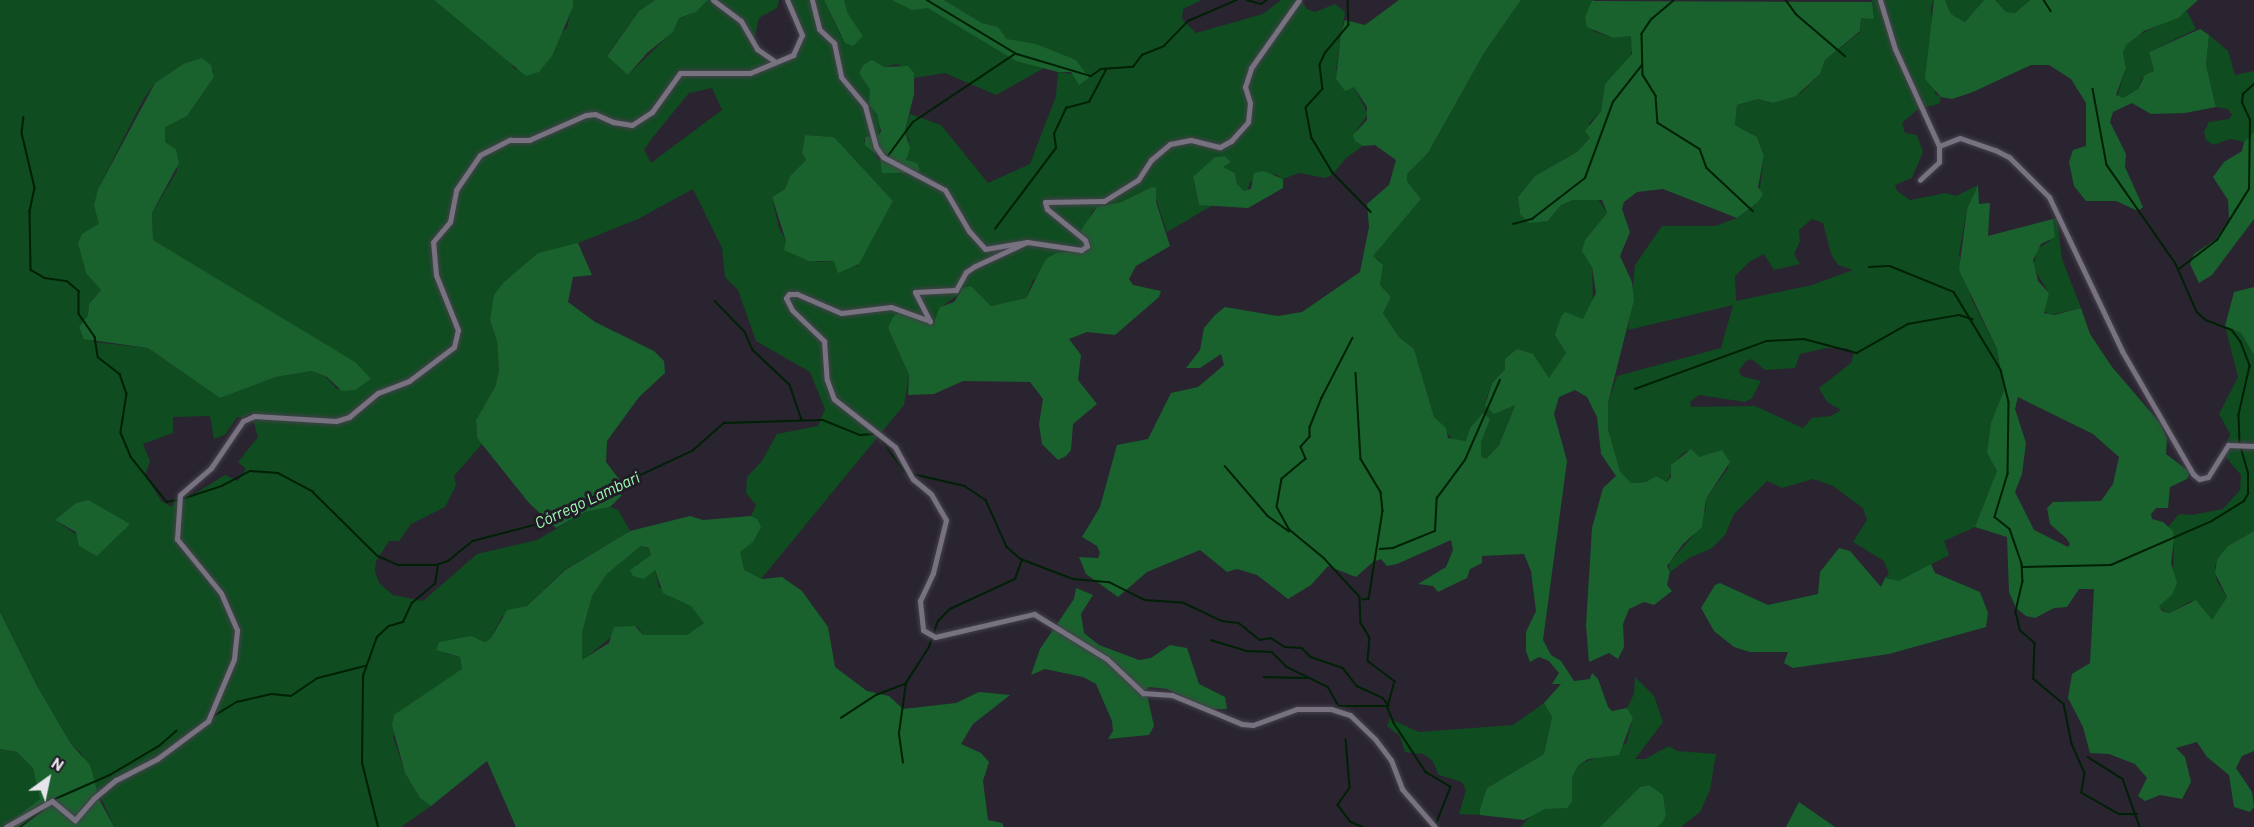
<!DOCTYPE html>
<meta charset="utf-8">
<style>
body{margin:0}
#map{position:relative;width:2254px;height:827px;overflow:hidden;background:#292430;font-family:Barlow,sans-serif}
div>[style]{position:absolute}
.green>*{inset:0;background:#0f4c20}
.forest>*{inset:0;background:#19622d}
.stream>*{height:1.5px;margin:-0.75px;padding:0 0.75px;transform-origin:0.75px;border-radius:0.75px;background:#002005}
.roads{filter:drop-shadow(0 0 2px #45414b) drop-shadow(0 0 2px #45414b)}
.minor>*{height:5px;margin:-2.5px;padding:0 2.5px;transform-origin:2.5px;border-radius:2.5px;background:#777180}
span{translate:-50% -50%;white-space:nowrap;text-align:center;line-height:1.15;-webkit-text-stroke:6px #201b26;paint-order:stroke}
.water-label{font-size:16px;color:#a0feb0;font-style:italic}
.north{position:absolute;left:18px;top:749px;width:60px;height:60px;-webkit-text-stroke:4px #201b26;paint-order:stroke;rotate:33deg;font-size:16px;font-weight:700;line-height:24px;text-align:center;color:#e7e4ec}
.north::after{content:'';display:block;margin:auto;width:21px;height:27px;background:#e7e4ec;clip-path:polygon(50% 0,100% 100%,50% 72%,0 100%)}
</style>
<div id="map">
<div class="green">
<div style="clip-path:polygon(evenodd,0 0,434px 0,502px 54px,516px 70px,567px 28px,573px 0,655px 0,639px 11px,607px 55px,628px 75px,672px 32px,679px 18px,696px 12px,708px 0,779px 0,777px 8px,759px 18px,754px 41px,754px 45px,777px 59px,796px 52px,800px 32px,791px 0,824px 0,841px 36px,848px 14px,844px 0,892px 0,928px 8px,1044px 68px,996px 95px,945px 73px,914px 78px,914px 73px,897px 64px,884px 67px,872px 61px,863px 65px,859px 73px,870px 90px,873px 109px,881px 123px,879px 135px,865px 137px,864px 141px,881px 163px,900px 174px,905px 172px,909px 139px,905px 132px,910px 114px,941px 125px,988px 183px,1030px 164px,1056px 96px,1058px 72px,1074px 74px,1076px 60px,1007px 39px,998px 27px,982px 23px,944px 0,1202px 0,1183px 9px,1182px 19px,1196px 33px,1263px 14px,1281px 0,1300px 0,1307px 9px,1315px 12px,1335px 4px,1345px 12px,1336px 70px,1354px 87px,1368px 114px,1356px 131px,1355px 141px,1363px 146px,1346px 158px,1332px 175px,1325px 178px,1299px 173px,1283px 179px,1275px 174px,1250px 182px,1247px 192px,1238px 187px,1235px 173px,1222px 167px,1231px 162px,1225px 156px,1215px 157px,1193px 179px,1199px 205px,1213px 205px,1167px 232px,1152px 187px,1121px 202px,1097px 207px,1091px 213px,1083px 250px,1033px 280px,1026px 298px,991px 306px,971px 286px,941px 307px,933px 325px,918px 317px,888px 328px,909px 375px,904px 405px,761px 579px,744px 570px,740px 562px,739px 552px,753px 542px,757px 519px,751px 516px,756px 505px,746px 493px,747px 477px,762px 461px,777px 434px,818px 426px,825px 409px,810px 372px,756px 341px,738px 290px,725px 277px,722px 248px,693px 189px,638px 219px,566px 248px,538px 253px,504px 282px,490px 320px,497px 341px,499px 371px,495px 387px,476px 420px,477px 438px,482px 444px,454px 476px,456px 485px,445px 507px,411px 524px,399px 541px,389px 541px,376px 561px,375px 571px,379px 583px,393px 595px,423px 601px,477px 554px,537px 540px,585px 512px,610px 507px,618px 510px,630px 531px,564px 570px,527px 606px,502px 616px,491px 638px,485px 642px,479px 639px,444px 653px,460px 657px,462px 669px,393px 736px,405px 773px,420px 798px,431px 806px,401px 827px,114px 827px,81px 753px,71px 744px,37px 686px,0 612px,0 0,183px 64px,213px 70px,214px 77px,187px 116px,165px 126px,165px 142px,176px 149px,177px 171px,152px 213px,153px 240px,238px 292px,362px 386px,337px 389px,326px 377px,313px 371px,276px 377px,220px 398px,148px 348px,94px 342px,79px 327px,88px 315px,89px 304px,101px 290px,83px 264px,83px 252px,99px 224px,98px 189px,143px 100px,155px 83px,183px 64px,0 0,712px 88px,722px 110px,651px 163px,644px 150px,653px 137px,689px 93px,712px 88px,0 0,805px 135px,834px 137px,893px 201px,857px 266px,843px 268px,834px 261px,818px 262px,786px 241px,779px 228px,772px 197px,785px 189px,790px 176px,806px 160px,802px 153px,805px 135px,0 0,251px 413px,258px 437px,238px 462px,246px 469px,238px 481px,225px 475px,194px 494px,176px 497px,172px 507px,161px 501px,145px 475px,150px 461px,143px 444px,173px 433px,173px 417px,210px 416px,214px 439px,225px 435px,237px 417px,243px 418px,251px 413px,0 0,88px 500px,80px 537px,55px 520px,76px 503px,88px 500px)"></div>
<div style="clip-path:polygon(1521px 0,1594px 0,1593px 31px,1613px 38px,1631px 36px,1633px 48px,1629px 60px,1605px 84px,1601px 111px,1589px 123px,1590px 138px,1577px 152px,1535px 176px,1518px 197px,1520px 214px,1548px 221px,1561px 205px,1573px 200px,1597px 198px,1607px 213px,1585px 240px,1592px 267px,1593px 302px,1583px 320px,1575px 319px,1555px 335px,1566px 353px,1555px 373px,1549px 378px,1545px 375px,1533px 354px,1505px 369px,1492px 383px,1486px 400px,1515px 404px,1499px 445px,1486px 459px,1481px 457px,1481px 443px,1487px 428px,1470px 435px,1466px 441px,1453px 440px,1434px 417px,1414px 349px,1399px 337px,1383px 313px,1391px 297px,1380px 285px,1380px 261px,1372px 256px,1421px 199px,1407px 181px,1407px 174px,1428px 153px,1484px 53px)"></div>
<div style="clip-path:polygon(evenodd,1872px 0,1934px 0,1931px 6px,1935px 94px,1941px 97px,1939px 104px,1918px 109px,1902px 123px,1905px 133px,1917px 135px,1923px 152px,1912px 178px,1895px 185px,1897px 191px,1910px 200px,1946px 193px,1956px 196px,1978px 185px,1967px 209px,1959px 254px,1972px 300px,1997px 349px,2004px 390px,1987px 453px,1997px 471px,1995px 479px,1975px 527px,1944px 541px,1949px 555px,1899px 582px,1885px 578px,1889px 574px,1884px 561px,1853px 542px,1867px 520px,1863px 508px,1833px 486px,1813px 479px,1782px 488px,1767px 481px,1734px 514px,1725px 535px,1712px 548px,1689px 558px,1670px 572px,1669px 563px,1693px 536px,1706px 509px,1706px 499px,1729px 467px,1710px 455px,1699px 457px,1686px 451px,1678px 458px,1667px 482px,1656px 476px,1646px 482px,1631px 483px,1620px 471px,1608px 429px,1608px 403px,1617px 376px,1721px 348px,1733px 305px,1628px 330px,1635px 265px,1662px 226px,1715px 226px,1737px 218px,1758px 202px,1764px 156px,1757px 137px,1735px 125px,1737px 105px,1758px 99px,1773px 103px,1801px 93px,1820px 74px,1825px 60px,1860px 32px,1861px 18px,1874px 18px,1872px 0,1812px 219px,1823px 223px,1831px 254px,1838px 265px,1853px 270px,1812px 285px,1736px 301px,1735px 276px,1749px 262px,1764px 254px,1774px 270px,1800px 264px,1794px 254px,1800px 241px,1799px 230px,1812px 219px,1872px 0,1847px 348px,1854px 353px,1851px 363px,1819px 388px,1827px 402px,1841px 410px,1831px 416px,1812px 418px,1803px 428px,1755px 406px,1691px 407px,1690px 402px,1699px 395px,1745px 402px,1752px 398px,1761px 381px,1741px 376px,1739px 370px,1746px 361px,1752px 359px,1765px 370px,1795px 368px,1800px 354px,1826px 348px,1847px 348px)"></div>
<div style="clip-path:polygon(1945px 0,1984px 0,1965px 22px,1951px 14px)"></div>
<div style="clip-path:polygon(1995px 0,2030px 0,2015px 13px,2006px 12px)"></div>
<div style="clip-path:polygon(2187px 11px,2196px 29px,2149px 52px,2154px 71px,2142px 79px,2138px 89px,2123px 98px,2117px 97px,2126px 68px,2123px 53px,2126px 45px,2135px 37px)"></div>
<div style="clip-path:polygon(2209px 35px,2228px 51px,2235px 75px,2254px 71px,2254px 132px,2244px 142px,2230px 139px,2213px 145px,2206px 140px,2204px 132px,2209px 122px,2229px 119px,2232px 115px,2228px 109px,2216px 107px,2206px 65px)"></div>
<div style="clip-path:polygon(2057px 218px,2062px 259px,2081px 308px,2050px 315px,2043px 310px,2049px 293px,2033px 267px,2037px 249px,2050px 241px,2053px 219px)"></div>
<div style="clip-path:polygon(2225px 326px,2241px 333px,2254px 355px,2254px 531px,2228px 546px,2215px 566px,2217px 581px,2227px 597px,2212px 621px,2201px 606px,2191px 601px,2169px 613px,2158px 607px,2173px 572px,2174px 539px,2168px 527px,2179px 514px,2192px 515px,2223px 509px,2240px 490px,2241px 475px,2223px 454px,2230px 434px,2219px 414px,2238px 377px)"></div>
<div style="clip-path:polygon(641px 546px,650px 549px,651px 555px,646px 562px,636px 564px,655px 570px,659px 587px,692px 606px,704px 623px,687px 635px,643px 635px,638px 627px,611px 637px,582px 661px,582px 633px,592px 596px,607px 574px)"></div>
<div style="clip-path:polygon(1635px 677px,1654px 696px,1663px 722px,1635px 759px,1645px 759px,1669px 746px,1677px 751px,1716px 754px,1710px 790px,1700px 812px,1681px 827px,1657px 827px,1666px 815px,1664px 801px,1649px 785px,1640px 787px,1600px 827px,1520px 827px,1534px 813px,1572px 800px,1572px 777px,1579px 765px,1626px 744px,1633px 718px,1627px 708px,1634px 694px)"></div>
<div style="clip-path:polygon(1544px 703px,1552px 717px,1544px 754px,1487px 788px,1480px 815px,1459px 814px,1466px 790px,1462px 782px,1439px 775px,1432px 760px,1423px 754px,1405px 752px,1400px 736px,1387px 726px,1390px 719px,1419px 732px,1513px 725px)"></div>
<div style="clip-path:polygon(0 749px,17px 752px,33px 768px,40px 800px,4px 827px,0 827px)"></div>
</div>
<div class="forest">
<div style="clip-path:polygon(434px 0,573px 0,573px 7px,552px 56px,539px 72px,526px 76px)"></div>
<div style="clip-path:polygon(655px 0,708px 0,696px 12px,679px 18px,673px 32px,647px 53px,628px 75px,607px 56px,639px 11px)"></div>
<div style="clip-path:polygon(824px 0,844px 0,848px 14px,863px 36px,853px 46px,845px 43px)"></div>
<div style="clip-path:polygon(892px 0,944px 0,982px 23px,998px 27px,1007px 39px,1036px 44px,1076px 60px,1089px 78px,1079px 85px,1071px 72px,1058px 72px,1016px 61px,928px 8px,912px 10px)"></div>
<div style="clip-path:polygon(1399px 0,1521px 0,1484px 53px,1428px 153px,1407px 174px,1407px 181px,1421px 199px,1373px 256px,1383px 265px,1380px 285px,1391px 297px,1383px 313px,1399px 337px,1414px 349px,1434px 417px,1446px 428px,1448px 438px,1466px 441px,1470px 428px,1483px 413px,1490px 419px,1481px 443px,1481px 456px,1486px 459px,1499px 445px,1515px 405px,1494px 414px,1485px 406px,1492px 383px,1505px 369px,1505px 359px,1517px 349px,1533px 354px,1549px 378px,1566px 353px,1555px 335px,1561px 317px,1565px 312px,1583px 319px,1596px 293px,1592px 267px,1582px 251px,1585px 240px,1607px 213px,1602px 200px,1573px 200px,1561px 205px,1548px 221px,1529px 223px,1520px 214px,1518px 197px,1535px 176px,1577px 152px,1590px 138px,1585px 131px,1601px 111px,1605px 84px,1632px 54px,1631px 36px,1613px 38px,1587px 27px,1585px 17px,1592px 1px,1872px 2px,1874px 19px,1861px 18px,1860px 31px,1825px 60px,1820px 74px,1796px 96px,1773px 103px,1758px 99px,1737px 105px,1735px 125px,1757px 137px,1764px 156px,1758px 187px,1763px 194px,1758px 202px,1737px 218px,1663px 189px,1637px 192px,1624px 202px,1622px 209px,1630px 232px,1620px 256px,1632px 282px,1634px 300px,1608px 403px,1608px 429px,1620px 471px,1631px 483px,1646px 482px,1656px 476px,1667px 482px,1671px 477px,1671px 465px,1691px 449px,1699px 457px,1722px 450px,1730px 462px,1706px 499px,1702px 527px,1683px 544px,1667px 566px,1670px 572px,1667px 585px,1672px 591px,1654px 605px,1644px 602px,1629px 609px,1623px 624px,1624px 647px,1618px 659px,1609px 653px,1589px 662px,1586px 625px,1592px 528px,1603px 488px,1616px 476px,1601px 454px,1597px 417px,1587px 397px,1575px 390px,1559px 397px,1554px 414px,1567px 461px,1543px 640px,1551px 655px,1561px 661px,1574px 681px,1590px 679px,1592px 673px,1598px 679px,1608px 707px,1612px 711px,1627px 708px,1633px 718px,1619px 755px,1588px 759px,1579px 765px,1572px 777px,1572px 801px,1567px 808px,1545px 809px,1524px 820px,1480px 815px,1480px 809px,1487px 788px,1544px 754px,1552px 717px,1544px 703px,1561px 684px,1552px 684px,1559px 673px,1549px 661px,1539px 657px,1530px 662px,1526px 651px,1526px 632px,1536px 611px,1531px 571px,1524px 554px,1482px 556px,1482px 563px,1470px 569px,1467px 578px,1438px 592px,1433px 586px,1418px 584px,1446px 567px,1453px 550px,1451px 540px,1397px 564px,1387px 566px,1381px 559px,1373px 562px,1356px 577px,1328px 566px,1311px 585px,1288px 599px,1257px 575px,1237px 569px,1227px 572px,1200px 550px,1147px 572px,1118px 597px,1086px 574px,1079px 557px,1098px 558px,1100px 553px,1097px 546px,1082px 537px,1100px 507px,1117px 445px,1148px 439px,1171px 393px,1198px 387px,1224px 365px,1221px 354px,1200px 368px,1186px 368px,1200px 350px,1204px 328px,1215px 315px,1225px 307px,1278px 316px,1302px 312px,1360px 272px,1369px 227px,1367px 204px,1389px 185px,1396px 160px,1375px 145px,1363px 146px,1355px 141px,1353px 135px,1367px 120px,1367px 107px,1354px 87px,1345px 91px,1336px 79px,1341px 34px,1345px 20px,1365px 25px)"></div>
<div style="clip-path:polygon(1934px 0,1945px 0,1951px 14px,1965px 22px,1984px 0,1995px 0,2006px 12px,2015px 13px,2030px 0,2198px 0,2178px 18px,2144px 31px,2126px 45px,2123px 53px,2126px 68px,2116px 95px,2123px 98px,2138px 89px,2145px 75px,2154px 71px,2149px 52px,2200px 29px,2209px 35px,2206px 65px,2216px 107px,2185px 113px,2151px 114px,2132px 103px,2113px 112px,2110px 122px,2126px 154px,2125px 167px,2143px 207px,2138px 211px,2116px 201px,2086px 201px,2074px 186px,2069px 162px,2073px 150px,2086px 146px,2086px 103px,2071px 79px,2049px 65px,2031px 65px,1973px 92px,1952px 99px,1941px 97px,1925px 79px)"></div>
<div style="clip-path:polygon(202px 58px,211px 65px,214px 77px,187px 116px,165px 127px,165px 142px,176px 149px,179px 163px,152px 213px,153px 240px,355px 362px,371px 379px,355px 390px,342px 391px,327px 377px,312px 371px,276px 377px,220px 398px,148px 348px,84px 339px,79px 327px,88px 315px,89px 304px,101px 290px,86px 273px,78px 243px,82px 234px,99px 224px,94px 205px,98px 189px,155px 83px,183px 64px)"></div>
<div style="clip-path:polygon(872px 60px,884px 67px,908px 66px,914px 73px,914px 94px,905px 131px,910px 149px,906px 160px,917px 163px,920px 170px,915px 173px,882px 173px,880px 158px,865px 145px,865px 137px,879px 135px,881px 131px,877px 115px,869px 104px,870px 90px,859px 73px,863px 65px)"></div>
<div style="clip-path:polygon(2254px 132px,2254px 219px,2212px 275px,2199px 283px,2190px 264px,2194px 254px,2215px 240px,2229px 219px,2228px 200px,2213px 177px,2224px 162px,2242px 151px,2244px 142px)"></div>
<div style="clip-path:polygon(805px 135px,834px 137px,893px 201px,859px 264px,838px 273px,834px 261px,809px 261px,784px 250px,786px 241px,772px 197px,785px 189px,790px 176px,806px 160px,802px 153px)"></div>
<div style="clip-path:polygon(1225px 156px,1231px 162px,1223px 167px,1235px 173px,1237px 184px,1244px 191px,1251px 189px,1254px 173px,1263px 171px,1283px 179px,1283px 188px,1248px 208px,1199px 205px,1193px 177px,1215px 157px)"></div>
<div style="clip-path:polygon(evenodd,1978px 185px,1979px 204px,1990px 203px,1988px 236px,2053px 219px,2055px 237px,2041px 244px,2033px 260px,2038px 281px,2049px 293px,2044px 313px,2054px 315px,2081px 308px,2090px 334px,2112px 367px,2161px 424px,2167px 439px,2166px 454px,2190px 472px,2187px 479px,2170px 487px,2168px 508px,2156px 508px,2151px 514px,2152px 519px,2163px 522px,2173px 531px,2174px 539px,2171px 563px,2177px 583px,2172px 595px,2159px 606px,2162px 611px,2169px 613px,2196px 600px,2212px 620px,2227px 597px,2215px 573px,2217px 560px,2228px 546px,2254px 531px,2254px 751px,2242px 756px,2236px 768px,2252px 792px,2254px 807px,2250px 812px,2234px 807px,2229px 775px,2207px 757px,2197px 742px,2176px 748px,2185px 757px,2191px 782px,2182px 799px,2160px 795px,2145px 801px,2138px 796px,2147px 778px,2135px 764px,2109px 754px,2090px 753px,2083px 727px,2068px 698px,2072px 674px,2090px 663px,2094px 589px,2079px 589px,2067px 607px,2054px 608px,2035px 618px,2026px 616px,2016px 608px,2009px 592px,2007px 537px,1975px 527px,1997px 471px,1987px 453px,1991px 423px,2004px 390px,1997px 349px,1959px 270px,1967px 209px,1978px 185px,2018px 397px,2093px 434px,2119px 457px,2113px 484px,2101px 501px,2053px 502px,2047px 508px,2050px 524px,2066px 538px,2070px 544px,2068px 547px,2034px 530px,2015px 492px,2022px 474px,2026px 443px,2015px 409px,2018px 397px)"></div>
<div style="clip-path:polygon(1152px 187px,1156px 188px,1156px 202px,1170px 246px,1136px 266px,1129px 279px,1133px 285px,1161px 291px,1159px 297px,1115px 335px,1087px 332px,1069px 339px,1081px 355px,1078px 380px,1097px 404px,1073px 424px,1071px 450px,1066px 456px,1058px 460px,1042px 444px,1039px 424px,1043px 399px,1030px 382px,963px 381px,934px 394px,908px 395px,909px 375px,888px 328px,893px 317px,901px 311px,933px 325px,940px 307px,954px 302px,963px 288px,971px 286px,991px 306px,1026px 298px,1046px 259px,1056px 253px,1083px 250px,1081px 230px,1097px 207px,1121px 202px)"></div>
<div style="clip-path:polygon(578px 243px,592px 275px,573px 277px,568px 302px,595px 322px,654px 351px,664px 361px,665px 373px,639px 397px,607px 441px,606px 462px,622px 483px,621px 496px,610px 507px,585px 512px,556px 528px,529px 503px,477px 438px,476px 420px,495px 387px,499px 371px,497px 341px,490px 320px,494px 295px,504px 282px,538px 253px)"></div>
<div style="clip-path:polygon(2254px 287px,2254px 355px,2241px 333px,2225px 326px,2234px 292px)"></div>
<div style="clip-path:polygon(88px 500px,130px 524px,97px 556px,79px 546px,76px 532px,55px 520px,76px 503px)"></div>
<div style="clip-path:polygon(evenodd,690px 516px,703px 520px,751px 516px,757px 519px,761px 527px,753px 542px,740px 552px,744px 570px,762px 579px,782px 577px,802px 591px,828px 627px,835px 667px,867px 691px,889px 696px,903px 709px,956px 703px,979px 692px,1010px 695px,973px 724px,961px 744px,981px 753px,989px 762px,983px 781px,988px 820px,1002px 823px,1004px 827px,516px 827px,487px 761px,431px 806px,420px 798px,405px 773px,392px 725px,394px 715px,462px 669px,460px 657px,436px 650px,439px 642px,471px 636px,485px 642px,491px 638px,507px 610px,527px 606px,565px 570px,630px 531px,690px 516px,641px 546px,649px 548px,651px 555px,630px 570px,633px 576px,644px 579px,655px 570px,663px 593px,691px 606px,704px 623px,687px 635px,643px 635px,635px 626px,614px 627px,609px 643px,582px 660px,582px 633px,592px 596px,607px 574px,641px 546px)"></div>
<div style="clip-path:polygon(1839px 548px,1850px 551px,1881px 587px,1885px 578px,1899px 581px,1931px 564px,1935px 573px,1980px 592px,1988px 613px,1986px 627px,1889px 654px,1793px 668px,1784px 663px,1788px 652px,1750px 652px,1734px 647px,1714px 631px,1701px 608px,1715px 585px,1720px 583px,1768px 605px,1818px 594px,1820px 572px)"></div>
<div style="clip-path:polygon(1076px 588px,1093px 595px,1081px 614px,1084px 633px,1099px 645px,1139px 660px,1151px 658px,1170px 645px,1187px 648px,1199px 684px,1225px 697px,1227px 709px,1210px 709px,1167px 689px,1149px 687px,1146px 690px,1154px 726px,1149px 735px,1108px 739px,1113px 731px,1112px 721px,1096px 684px,1083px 677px,1045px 669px,1031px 675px,1040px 649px,1074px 599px)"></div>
<div style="clip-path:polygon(0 612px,37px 686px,71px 744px,90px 765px,100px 801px,114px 827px,4px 827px,40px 799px,33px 768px,17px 752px,0 749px)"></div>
<div style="clip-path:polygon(1649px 785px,1663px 795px,1666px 815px,1662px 823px,1657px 827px,1600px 827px,1640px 787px)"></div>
<div style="clip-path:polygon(1799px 802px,1835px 827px,1786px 827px)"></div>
</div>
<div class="stream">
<div style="left:927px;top:0;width:105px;rotate:31deg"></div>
<div style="left:1017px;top:54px;width:77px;rotate:16.6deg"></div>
<div style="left:1091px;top:76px;width:12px;rotate:-35deg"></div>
<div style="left:1101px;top:69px;width:32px;rotate:-4deg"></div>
<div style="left:1133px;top:67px;width:15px;rotate:-53deg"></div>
<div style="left:1142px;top:55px;width:24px;rotate:-22deg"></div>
<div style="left:1164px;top:46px;width:35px;rotate:-46deg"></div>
<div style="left:1188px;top:21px;width:53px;rotate:-23.2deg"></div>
<div style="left:1247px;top:0;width:15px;rotate:16deg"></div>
<div style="left:1261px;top:4px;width:7px;rotate:-34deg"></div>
<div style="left:1348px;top:0;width:25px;rotate:88deg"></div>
<div style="left:1349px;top:25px;width:35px;rotate:130deg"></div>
<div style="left:1326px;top:52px;width:14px;rotate:115deg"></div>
<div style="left:1320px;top:65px;width:24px;rotate:83deg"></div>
<div style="left:1323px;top:89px;width:25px;rotate:132deg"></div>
<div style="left:1306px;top:108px;width:31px;rotate:79deg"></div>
<div style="left:1312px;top:138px;width:41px;rotate:59deg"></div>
<div style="left:1333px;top:173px;width:54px;rotate:45.7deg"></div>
<div style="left:1675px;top:0;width:30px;rotate:140deg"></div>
<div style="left:1652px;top:19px;width:18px;rotate:124deg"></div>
<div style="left:1642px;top:34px;width:41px;rotate:88.6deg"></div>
<div style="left:1643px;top:75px;width:25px;rotate:58deg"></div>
<div style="left:1656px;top:96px;width:27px;rotate:86deg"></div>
<div style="left:1658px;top:123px;width:49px;rotate:31.8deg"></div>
<div style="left:1700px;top:149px;width:20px;rotate:70deg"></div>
<div style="left:1707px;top:168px;width:63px;rotate:43.1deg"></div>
<div style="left:1786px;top:0;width:17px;rotate:54deg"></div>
<div style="left:1796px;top:14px;width:65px;rotate:40.6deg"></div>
<div style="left:2044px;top:0;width:13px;rotate:58deg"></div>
<div style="left:2093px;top:89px;width:77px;rotate:79.6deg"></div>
<div style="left:2107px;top:165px;width:121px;rotate:55.1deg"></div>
<div style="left:2176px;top:264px;width:52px;rotate:66.4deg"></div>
<div style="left:2197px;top:312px;width:12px;rotate:42deg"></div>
<div style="left:2206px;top:320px;width:28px;rotate:21deg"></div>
<div style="left:2232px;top:330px;width:15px;rotate:53deg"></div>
<div style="left:2241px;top:342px;width:26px;rotate:69deg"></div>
<div style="left:2250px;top:366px;width:50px;rotate:102.7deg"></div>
<div style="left:2239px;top:415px;width:28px;rotate:88deg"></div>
<div style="left:24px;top:117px;width:16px;rotate:97deg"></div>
<div style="left:22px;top:133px;width:57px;rotate:76.7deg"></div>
<div style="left:35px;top:188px;width:24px;rotate:102deg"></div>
<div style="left:30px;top:211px;width:59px;rotate:89deg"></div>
<div style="left:31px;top:270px;width:16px;rotate:30deg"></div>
<div style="left:45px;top:278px;width:22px;rotate:8deg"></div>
<div style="left:67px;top:281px;width:16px;rotate:40deg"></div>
<div style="left:79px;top:291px;width:23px;rotate:90deg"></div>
<div style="left:79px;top:314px;width:28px;rotate:55deg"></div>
<div style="left:95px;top:337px;width:20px;rotate:81deg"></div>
<div style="left:98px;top:357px;width:28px;rotate:38deg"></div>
<div style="left:120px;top:374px;width:21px;rotate:71deg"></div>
<div style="left:127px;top:394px;width:39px;rotate:99deg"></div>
<div style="left:121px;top:433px;width:26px;rotate:67deg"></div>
<div style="left:131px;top:457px;width:58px;rotate:51.3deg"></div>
<div style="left:167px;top:502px;width:10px;rotate:-11deg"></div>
<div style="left:888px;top:156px;width:42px;rotate:-53.7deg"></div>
<div style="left:913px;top:122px;width:123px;rotate:-33.7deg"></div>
<div style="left:1513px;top:224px;width:20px;rotate:-15deg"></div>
<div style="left:1532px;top:219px;width:67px;rotate:-37.7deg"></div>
<div style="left:1585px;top:178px;width:81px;rotate:-69.8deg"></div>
<div style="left:1613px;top:102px;width:47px;rotate:-51.9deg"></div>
<div style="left:995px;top:229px;width:101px;rotate:-53deg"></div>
<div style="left:1056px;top:148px;width:14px;rotate:-98deg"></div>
<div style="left:1054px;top:134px;width:29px;rotate:-65deg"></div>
<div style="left:1066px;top:108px;width:24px;rotate:-15deg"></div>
<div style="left:1089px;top:102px;width:36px;rotate:-62deg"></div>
<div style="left:1869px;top:267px;width:21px;rotate:-3deg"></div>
<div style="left:1890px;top:266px;width:69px;rotate:22.1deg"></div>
<div style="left:1954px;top:292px;width:91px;rotate:58.9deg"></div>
<div style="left:2001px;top:370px;width:33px;rotate:76deg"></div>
<div style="left:2009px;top:402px;width:72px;rotate:90.8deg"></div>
<div style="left:2008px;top:474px;width:45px;rotate:106.8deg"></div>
<div style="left:1995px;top:517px;width:19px;rotate:39deg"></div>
<div style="left:2010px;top:529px;width:37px;rotate:71deg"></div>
<div style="left:2022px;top:564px;width:17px;rotate:87deg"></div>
<div style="left:2023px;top:581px;width:32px;rotate:103deg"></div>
<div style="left:2016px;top:612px;width:18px;rotate:77deg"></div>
<div style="left:2020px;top:630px;width:20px;rotate:41deg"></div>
<div style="left:2035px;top:643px;width:36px;rotate:92deg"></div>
<div style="left:2034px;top:679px;width:39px;rotate:40deg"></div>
<div style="left:2064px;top:704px;width:41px;rotate:78.7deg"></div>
<div style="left:2072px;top:744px;width:32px;rotate:66deg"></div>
<div style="left:2085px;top:773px;width:20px;rotate:99deg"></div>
<div style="left:2082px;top:793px;width:43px;rotate:29.6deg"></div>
<div style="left:2119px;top:814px;width:18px"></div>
<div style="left:2179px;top:269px;width:48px;rotate:-37.3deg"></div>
<div style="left:2217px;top:240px;width:60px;rotate:-57.9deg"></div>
<div style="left:2249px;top:189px;width:69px;rotate:-89.2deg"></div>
<div style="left:2250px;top:120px;width:19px;rotate:-115deg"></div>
<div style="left:2242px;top:103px;width:9px;rotate:-84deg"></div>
<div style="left:2243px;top:94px;width:15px;rotate:-42deg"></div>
<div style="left:715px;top:301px;width:43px;rotate:45.9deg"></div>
<div style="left:745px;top:332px;width:20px;rotate:66deg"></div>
<div style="left:753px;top:350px;width:51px;rotate:43.4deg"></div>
<div style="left:790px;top:385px;width:37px;rotate:71deg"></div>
<div style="left:1353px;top:338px;width:68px;rotate:117.3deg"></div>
<div style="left:1322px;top:398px;width:31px;rotate:112deg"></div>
<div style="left:1310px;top:427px;width:10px;rotate:90deg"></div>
<div style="left:1310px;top:437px;width:13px;rotate:132deg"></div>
<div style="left:1301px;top:447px;width:13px;rotate:67deg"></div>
<div style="left:1306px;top:459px;width:31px;rotate:140deg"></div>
<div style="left:1282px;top:479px;width:28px;rotate:100deg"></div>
<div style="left:1277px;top:507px;width:25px;rotate:61deg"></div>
<div style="left:1289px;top:529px;width:45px;rotate:39.6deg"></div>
<div style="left:1324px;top:558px;width:53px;rotate:47.3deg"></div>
<div style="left:1360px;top:597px;width:26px;rotate:88deg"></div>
<div style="left:1361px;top:623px;width:17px;rotate:59deg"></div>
<div style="left:1370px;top:638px;width:23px;rotate:95deg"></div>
<div style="left:1368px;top:661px;width:34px;rotate:37deg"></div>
<div style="left:1395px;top:681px;width:28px;rotate:105deg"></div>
<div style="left:1388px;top:708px;width:16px;rotate:68deg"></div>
<div style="left:1394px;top:723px;width:59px;rotate:56.9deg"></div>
<div style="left:1426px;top:772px;width:29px;rotate:31deg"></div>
<div style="left:1451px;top:787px;width:41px;rotate:111.5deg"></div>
<div style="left:1356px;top:373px;width:86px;rotate:86.7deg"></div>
<div style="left:1361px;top:459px;width:39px;rotate:59deg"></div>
<div style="left:1381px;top:492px;width:19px;rotate:84deg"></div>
<div style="left:1383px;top:511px;width:89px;rotate:99deg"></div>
<div style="left:1369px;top:599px;width:6px;rotate:171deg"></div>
<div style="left:1635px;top:389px;width:140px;rotate:-20deg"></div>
<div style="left:1767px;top:341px;width:37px;rotate:-3deg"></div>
<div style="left:1804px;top:339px;width:55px;rotate:14.8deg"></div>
<div style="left:1857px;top:353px;width:59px;rotate:-29.6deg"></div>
<div style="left:1908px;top:324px;width:52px;rotate:-10deg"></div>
<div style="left:1959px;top:315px;width:14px;rotate:17deg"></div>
<div style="left:883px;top:441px;width:38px;rotate:55deg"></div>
<div style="left:1225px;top:466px;width:66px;rotate:49.3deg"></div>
<div style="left:1268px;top:516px;width:26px;rotate:36deg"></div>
<div style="left:913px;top:474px;width:53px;rotate:13deg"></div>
<div style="left:965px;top:486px;width:25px;rotate:34deg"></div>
<div style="left:986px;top:500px;width:51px;rotate:65.9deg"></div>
<div style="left:1007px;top:547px;width:18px;rotate:41deg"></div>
<div style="left:1021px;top:559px;width:56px;rotate:21deg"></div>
<div style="left:1073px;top:579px;width:36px;rotate:5deg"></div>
<div style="left:1109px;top:582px;width:40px;rotate:26.6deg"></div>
<div style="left:1145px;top:600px;width:39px;rotate:4deg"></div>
<div style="left:1184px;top:603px;width:42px;rotate:25.3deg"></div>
<div style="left:1222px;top:621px;width:17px;rotate:7deg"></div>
<div style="left:1239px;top:623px;width:27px;rotate:39deg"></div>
<div style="left:1260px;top:640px;width:11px;rotate:-10deg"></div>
<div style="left:1271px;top:638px;width:17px;rotate:33deg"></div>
<div style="left:1285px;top:647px;width:17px;rotate:3deg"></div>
<div style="left:1302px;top:648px;width:13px;rotate:45deg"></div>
<div style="left:1311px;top:657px;width:34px;rotate:19deg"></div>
<div style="left:1343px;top:668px;width:23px;rotate:52deg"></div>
<div style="left:1357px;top:686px;width:29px;rotate:25deg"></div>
<div style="left:1383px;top:698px;width:10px;rotate:53deg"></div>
<div style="left:182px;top:499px;width:42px;rotate:-18deg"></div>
<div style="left:222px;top:486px;width:32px;rotate:-28deg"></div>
<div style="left:250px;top:471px;width:28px;rotate:4deg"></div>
<div style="left:278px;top:473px;width:40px;rotate:28deg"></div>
<div style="left:313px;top:492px;width:91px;rotate:44.6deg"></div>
<div style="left:378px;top:556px;width:22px;rotate:24deg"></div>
<div style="left:398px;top:565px;width:38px"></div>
<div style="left:436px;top:565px;width:13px;rotate:-18deg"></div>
<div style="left:448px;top:561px;width:32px;rotate:-39deg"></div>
<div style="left:473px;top:541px;width:63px;rotate:-14.7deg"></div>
<div style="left:534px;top:525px;width:174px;rotate:-25.1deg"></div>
<div style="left:692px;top:451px;width:43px;rotate:-41.2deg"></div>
<div style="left:724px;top:423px;width:99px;rotate:-1.7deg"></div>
<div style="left:823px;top:420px;width:40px;rotate:22deg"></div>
<div style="left:860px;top:435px;width:14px;rotate:-4deg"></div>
<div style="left:1380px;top:549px;width:13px;rotate:-4deg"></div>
<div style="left:1393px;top:548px;width:45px;rotate:-22deg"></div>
<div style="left:1435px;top:531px;width:33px;rotate:-87deg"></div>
<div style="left:1437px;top:498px;width:47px;rotate:-53.6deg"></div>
<div style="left:1465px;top:460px;width:87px;rotate:-66.4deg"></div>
<div style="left:2023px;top:567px;width:88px;rotate:-1.3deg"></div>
<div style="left:2111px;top:565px;width:110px;rotate:-23.5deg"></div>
<div style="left:2212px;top:521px;width:38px;rotate:-32deg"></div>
<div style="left:2244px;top:501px;width:8px;rotate:-60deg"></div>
<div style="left:2248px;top:494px;width:21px;rotate:-90deg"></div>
<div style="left:2248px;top:473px;width:26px;rotate:-106deg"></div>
<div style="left:1211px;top:640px;width:37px;rotate:17deg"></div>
<div style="left:1246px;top:651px;width:26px;rotate:2deg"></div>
<div style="left:1272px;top:652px;width:21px;rotate:45deg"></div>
<div style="left:1287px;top:667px;width:46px;rotate:26deg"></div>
<div style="left:1328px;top:687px;width:22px;rotate:60deg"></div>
<div style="left:1339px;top:706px;width:49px"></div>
<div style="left:1264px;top:677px;width:43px;rotate:1.3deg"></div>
<div style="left:211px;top:718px;width:31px;rotate:-32deg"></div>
<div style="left:237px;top:702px;width:36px;rotate:-13deg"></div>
<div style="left:272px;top:694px;width:19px;rotate:6deg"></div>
<div style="left:291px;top:696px;width:32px;rotate:-34deg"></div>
<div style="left:318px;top:678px;width:49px;rotate:-14.3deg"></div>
<div style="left:841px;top:718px;width:42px;rotate:-33.3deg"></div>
<div style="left:876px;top:695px;width:31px;rotate:-21deg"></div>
<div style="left:1346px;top:739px;width:49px;rotate:85.3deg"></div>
<div style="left:1350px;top:788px;width:21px;rotate:125deg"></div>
<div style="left:1338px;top:805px;width:21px;rotate:53deg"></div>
<div style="left:1351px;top:822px;width:13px;rotate:23deg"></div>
<div style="left:2088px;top:757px;width:41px;rotate:32.2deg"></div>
<div style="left:2123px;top:779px;width:51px;rotate:70.5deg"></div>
<div style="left:903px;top:763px;width:30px;rotate:-98deg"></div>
<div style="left:899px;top:733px;width:50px;rotate:-82deg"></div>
<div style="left:906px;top:683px;width:43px;rotate:-57.4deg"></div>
<div style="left:929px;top:647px;width:28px;rotate:-71deg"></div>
<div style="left:938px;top:621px;width:17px;rotate:-45deg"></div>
<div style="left:950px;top:609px;width:72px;rotate:-24.8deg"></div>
<div style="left:1015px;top:579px;width:20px;rotate:-70deg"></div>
<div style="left:55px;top:799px;width:60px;rotate:-23.6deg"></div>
<div style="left:110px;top:775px;width:57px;rotate:-30.6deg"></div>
<div style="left:159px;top:746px;width:23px;rotate:-41deg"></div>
<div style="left:20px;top:827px;width:31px;rotate:-37deg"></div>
<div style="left:378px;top:827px;width:66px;rotate:-104deg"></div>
<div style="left:362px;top:763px;width:87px;rotate:-89.3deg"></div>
<div style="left:363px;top:676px;width:41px;rotate:-70.3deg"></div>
<div style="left:377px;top:637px;width:16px;rotate:-43deg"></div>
<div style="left:389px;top:626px;width:15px;rotate:-16deg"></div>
<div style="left:403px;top:622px;width:21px;rotate:-65deg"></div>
<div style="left:412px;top:603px;width:30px;rotate:-40deg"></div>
<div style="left:435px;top:584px;width:19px;rotate:-81deg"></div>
</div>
<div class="roads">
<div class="minor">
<div style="left:713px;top:0;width:35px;rotate:37deg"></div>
<div style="left:741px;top:21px;width:32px;rotate:60deg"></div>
<div style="left:757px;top:49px;width:21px;rotate:35deg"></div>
<div style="left:812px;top:0;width:30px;rotate:76deg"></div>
<div style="left:819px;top:29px;width:21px;rotate:43deg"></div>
<div style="left:834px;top:43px;width:35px;rotate:78deg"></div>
<div style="left:841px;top:77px;width:38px;rotate:50deg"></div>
<div style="left:865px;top:106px;width:42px;rotate:75deg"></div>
<div style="left:876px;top:147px;width:12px;rotate:55deg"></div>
<div style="left:883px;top:157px;width:70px;rotate:28deg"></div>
<div style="left:945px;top:190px;width:48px;rotate:59.7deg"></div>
<div style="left:969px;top:231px;width:24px;rotate:48deg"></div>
<div style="left:985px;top:249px;width:43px;rotate:-9.5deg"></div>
<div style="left:1027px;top:242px;width:55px;rotate:8.4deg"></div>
<div style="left:1081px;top:250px;width:7px;rotate:-34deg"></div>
<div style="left:1087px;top:246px;width:6px;rotate:-108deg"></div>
<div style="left:1085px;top:240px;width:49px;rotate:-140.8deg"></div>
<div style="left:1047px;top:209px;width:7px;rotate:-106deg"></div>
<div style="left:1045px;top:202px;width:59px;rotate:-1deg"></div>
<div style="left:1104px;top:201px;width:40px;rotate:-32deg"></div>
<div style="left:1138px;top:180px;width:24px;rotate:-57deg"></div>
<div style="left:1151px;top:160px;width:25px;rotate:-40deg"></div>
<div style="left:1170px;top:144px;width:21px;rotate:-11deg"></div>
<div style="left:1191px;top:140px;width:30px;rotate:14deg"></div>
<div style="left:1220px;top:147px;width:13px;rotate:-29deg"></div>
<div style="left:1231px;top:141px;width:25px;rotate:-48deg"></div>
<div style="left:1248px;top:122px;width:19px;rotate:-84deg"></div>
<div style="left:1250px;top:103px;width:17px;rotate:-107deg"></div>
<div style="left:1245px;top:87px;width:20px;rotate:-72deg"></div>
<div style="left:1251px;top:68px;width:83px;rotate:-54.8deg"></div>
<div style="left:1880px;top:0;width:51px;rotate:73deg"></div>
<div style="left:1895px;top:49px;width:107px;rotate:65.6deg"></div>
<div style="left:1939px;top:146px;width:16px;rotate:90deg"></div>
<div style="left:1939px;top:162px;width:26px;rotate:137deg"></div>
<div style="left:1939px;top:146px;width:22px;rotate:-21deg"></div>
<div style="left:1960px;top:138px;width:37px;rotate:19deg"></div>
<div style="left:1995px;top:150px;width:16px;rotate:27deg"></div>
<div style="left:2009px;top:157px;width:57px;rotate:45deg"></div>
<div style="left:2049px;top:197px;width:170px;rotate:64.6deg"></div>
<div style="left:2122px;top:351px;width:142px;rotate:60deg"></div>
<div style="left:2193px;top:474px;width:8px;rotate:40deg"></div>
<div style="left:2199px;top:479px;width:9px;rotate:-13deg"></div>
<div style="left:2208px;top:477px;width:38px;rotate:-58deg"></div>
<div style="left:2228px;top:445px;width:26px;rotate:2deg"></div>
<div style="left:1027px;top:242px;width:57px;rotate:155.2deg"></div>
<div style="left:975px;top:266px;width:11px;rotate:146deg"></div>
<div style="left:966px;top:272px;width:21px;rotate:119deg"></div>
<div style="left:956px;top:290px;width:41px;rotate:177.2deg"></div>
<div style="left:915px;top:292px;width:33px;rotate:63deg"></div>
<div style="left:930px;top:321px;width:41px;rotate:-160.3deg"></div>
<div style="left:891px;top:307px;width:50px;rotate:173.2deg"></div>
<div style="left:841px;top:313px;width:48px;rotate:-156.6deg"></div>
<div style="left:797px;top:294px;width:8px;rotate:180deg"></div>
<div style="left:789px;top:294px;width:5px;rotate:127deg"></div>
<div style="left:786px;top:298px;width:13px;rotate:63deg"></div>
<div style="left:792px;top:310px;width:45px;rotate:44.1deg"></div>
<div style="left:824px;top:341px;width:39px;rotate:86deg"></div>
<div style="left:827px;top:380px;width:20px;rotate:70deg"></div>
<div style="left:834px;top:399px;width:78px;rotate:38.2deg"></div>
<div style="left:895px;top:447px;width:37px;rotate:61deg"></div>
<div style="left:913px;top:479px;width:23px;rotate:40deg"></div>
<div style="left:931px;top:494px;width:30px;rotate:60deg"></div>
<div style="left:946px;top:520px;width:55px;rotate:103.8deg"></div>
<div style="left:933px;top:573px;width:31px;rotate:115deg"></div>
<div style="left:920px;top:601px;width:29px;rotate:84deg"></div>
<div style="left:923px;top:630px;width:14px;rotate:30deg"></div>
<div style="left:935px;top:637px;width:102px;rotate:-13.1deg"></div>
<div style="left:1034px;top:614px;width:86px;rotate:31.7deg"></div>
<div style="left:1107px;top:659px;width:50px;rotate:43.4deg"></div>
<div style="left:1143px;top:693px;width:29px;rotate:4deg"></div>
<div style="left:1172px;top:695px;width:76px;rotate:22.5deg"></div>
<div style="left:1242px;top:724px;width:11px;rotate:5deg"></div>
<div style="left:1253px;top:725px;width:47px;rotate:-20deg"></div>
<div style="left:1297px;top:709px;width:34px"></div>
<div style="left:1331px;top:709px;width:20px;rotate:18deg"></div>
<div style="left:1350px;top:715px;width:35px;rotate:44deg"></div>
<div style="left:1375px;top:739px;width:26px;rotate:53deg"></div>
<div style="left:1391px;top:760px;width:31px;rotate:69deg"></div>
<div style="left:1402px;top:789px;width:50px;rotate:49deg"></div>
<div style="left:6px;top:827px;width:53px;rotate:-29.5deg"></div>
<div style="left:52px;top:801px;width:30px;rotate:40deg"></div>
<div style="left:75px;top:820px;width:28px;rotate:-49deg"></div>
<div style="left:93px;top:799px;width:30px;rotate:-40deg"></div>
<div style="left:116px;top:780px;width:46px;rotate:-27.1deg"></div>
<div style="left:157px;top:759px;width:64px;rotate:-36.7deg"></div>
<div style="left:208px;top:721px;width:67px;rotate:-67.2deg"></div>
<div style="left:234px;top:659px;width:29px;rotate:-84deg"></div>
<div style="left:237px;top:630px;width:40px;rotate:-113.4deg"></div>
<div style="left:221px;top:593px;width:70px;rotate:-129.2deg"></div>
<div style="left:177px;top:539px;width:44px;rotate:-86.1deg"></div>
<div style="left:180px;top:495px;width:41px;rotate:-41.1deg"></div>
<div style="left:211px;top:468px;width:57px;rotate:-55.8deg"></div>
<div style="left:243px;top:421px;width:12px;rotate:-24deg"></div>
<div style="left:254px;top:416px;width:82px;rotate:3.5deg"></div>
<div style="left:336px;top:421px;width:14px;rotate:-17deg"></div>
<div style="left:349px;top:417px;width:38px;rotate:-40deg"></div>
<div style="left:378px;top:393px;width:33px;rotate:-21deg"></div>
<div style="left:409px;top:381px;width:56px;rotate:-37.1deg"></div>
<div style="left:454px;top:347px;width:17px;rotate:-77deg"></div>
<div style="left:458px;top:330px;width:59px;rotate:-111.8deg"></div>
<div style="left:436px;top:275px;width:33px;rotate:-95deg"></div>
<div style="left:433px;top:242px;width:26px;rotate:-50deg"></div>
<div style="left:450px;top:222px;width:33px;rotate:-79deg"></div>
<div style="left:456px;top:190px;width:42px;rotate:-55.6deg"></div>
<div style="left:480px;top:155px;width:34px;rotate:-27deg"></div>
<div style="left:510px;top:140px;width:19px"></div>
<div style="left:529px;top:140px;width:62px;rotate:-23.7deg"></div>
<div style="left:586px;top:115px;width:9px;rotate:-6deg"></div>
<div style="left:595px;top:114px;width:20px;rotate:24deg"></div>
<div style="left:613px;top:122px;width:19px;rotate:9deg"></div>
<div style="left:632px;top:125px;width:24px;rotate:-33deg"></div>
<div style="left:652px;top:112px;width:48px;rotate:-54.3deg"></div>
<div style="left:680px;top:73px;width:70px"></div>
<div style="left:750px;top:73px;width:47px;rotate:-22.7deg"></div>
<div style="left:793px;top:55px;width:22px;rotate:-66deg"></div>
<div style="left:802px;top:35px;width:38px;rotate:-113deg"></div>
</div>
</div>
<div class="water-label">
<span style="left:587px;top:500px;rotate:-25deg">Córrego Lambari</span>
</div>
<div class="north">N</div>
</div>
